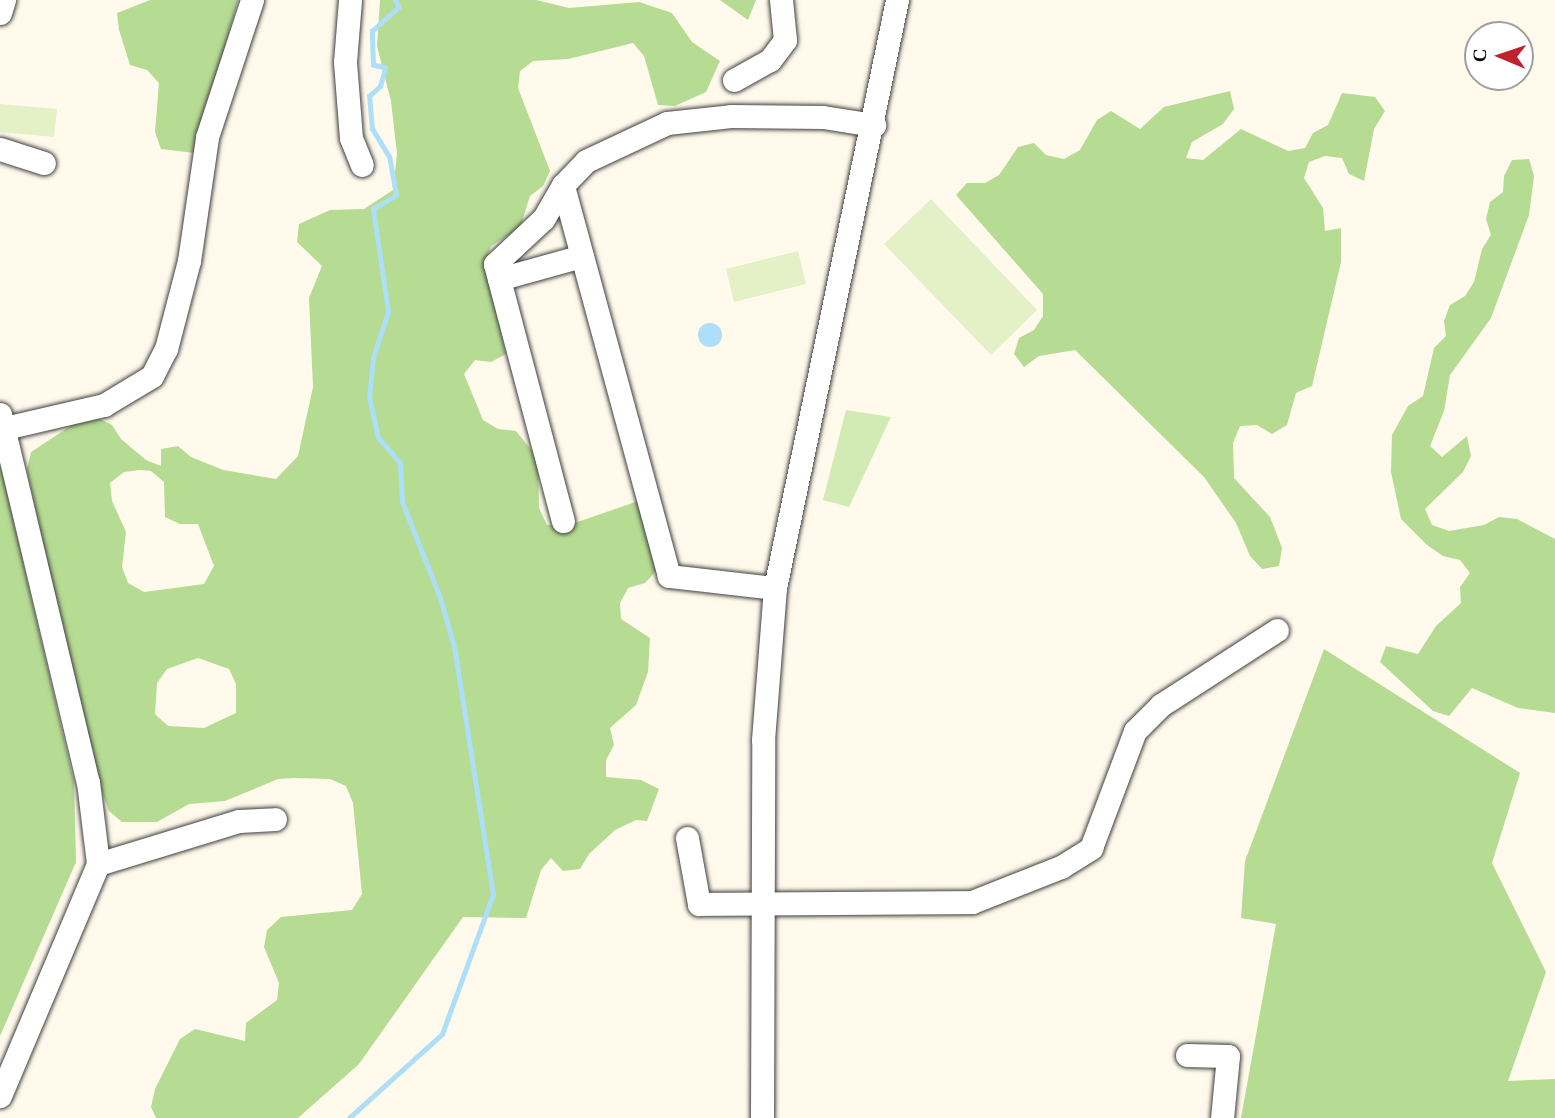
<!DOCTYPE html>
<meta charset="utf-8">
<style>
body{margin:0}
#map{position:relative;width:1555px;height:1118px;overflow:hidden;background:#fffaeb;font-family:"Crimson Pro",serif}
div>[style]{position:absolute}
.green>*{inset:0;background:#d2eab4}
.forest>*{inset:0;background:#b6db93}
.pitch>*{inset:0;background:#e4f1c6}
.water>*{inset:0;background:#aedff8}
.round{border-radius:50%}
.stream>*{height:4.5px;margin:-2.25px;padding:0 2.25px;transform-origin:2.25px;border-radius:2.25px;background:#aedff8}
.roads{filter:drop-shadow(0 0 2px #3f3f3f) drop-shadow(0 0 2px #3f3f3f)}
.minor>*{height:23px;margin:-11.5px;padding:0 11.5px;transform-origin:11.5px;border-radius:11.5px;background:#fff}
span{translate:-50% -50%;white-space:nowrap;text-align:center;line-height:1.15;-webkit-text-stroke:7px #fff;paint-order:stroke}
.north{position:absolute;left:1464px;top:21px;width:70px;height:70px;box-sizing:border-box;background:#fff;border:2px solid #9e9e9e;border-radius:50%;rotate:272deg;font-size:19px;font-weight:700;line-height:28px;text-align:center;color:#0c0c0c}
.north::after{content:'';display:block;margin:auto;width:24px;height:32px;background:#bf212e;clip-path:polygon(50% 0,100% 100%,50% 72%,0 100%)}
</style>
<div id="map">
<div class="green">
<div style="clip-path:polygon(846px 410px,891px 417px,849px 507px,823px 500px)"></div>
</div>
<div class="forest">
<div style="clip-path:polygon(150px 0,238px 0,195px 153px,161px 149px,155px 132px,159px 83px,147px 70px,130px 65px,119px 30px,117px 13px)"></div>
<div style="clip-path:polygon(evenodd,380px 0,536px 0,569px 8px,639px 2px,672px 13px,692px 42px,720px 61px,706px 92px,675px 106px,658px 105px,644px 56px,633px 43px,568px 59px,533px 61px,520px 71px,518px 88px,550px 171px,543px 186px,530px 196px,520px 228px,491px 246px,485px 262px,506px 354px,491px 362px,475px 360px,464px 374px,483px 420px,498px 429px,516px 431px,538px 458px,539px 508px,547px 525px,566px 526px,644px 499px,657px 570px,645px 583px,628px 588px,620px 603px,621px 619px,650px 638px,648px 672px,636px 705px,610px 728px,614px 745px,606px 760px,606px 777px,641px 780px,659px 789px,647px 821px,636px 820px,615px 830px,589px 854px,580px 869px,563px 871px,551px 858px,541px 870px,526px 918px,463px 917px,359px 1064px,298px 1118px,156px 1118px,151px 1107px,155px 1089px,180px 1039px,195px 1029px,245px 1041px,246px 1023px,277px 1000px,279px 983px,264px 947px,267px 930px,281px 917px,352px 910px,362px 894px,353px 803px,346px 786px,330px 779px,296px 778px,278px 779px,225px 801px,189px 804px,157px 822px,122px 822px,109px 811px,91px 762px,27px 470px,31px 452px,75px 423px,96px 417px,112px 425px,121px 439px,146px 460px,161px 466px,161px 449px,178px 446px,191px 457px,223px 470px,276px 479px,298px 456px,313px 387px,309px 298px,322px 266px,297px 242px,299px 224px,330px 210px,364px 209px,393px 190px,397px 154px,391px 101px,377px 46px,380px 0,140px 470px,151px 471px,164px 482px,165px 517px,180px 524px,198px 524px,214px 566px,204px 584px,144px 592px,128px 583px,122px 567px,126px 532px,112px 501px,110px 483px,124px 472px,140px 470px,380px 0,198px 658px,229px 669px,236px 684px,236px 713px,204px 728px,168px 726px,155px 714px,157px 683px,167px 669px,198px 658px)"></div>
<div style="clip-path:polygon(720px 0,756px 0,748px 20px)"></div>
<div style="clip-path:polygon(1230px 91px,1234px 109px,1223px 124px,1192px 142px,1186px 158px,1203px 160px,1241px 129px,1288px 151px,1305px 148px,1313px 133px,1328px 125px,1342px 93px,1375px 97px,1385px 111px,1374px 129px,1364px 181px,1349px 174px,1342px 158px,1325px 156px,1309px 162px,1304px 178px,1323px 208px,1325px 231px,1341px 228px,1341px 262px,1312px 386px,1296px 393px,1287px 425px,1272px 434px,1257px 425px,1240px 426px,1233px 443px,1234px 478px,1270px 517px,1282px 548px,1279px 566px,1262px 569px,1250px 556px,1236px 523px,1204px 477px,1075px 350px,1039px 356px,1024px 367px,1014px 354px,1019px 338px,1034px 330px,1043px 316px,1043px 294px,956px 195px,967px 183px,985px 183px,999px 175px,1018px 147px,1034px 143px,1046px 155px,1064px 159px,1080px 150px,1097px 120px,1111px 111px,1140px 129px,1164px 107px)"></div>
<div style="clip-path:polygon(1529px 159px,1534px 176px,1529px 215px,1491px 318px,1450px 375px,1444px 411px,1430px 446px,1442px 457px,1467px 436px,1471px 456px,1463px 472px,1425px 509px,1432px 525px,1449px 531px,1484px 525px,1499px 517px,1517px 519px,1555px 539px,1555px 713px,1518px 708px,1472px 688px,1449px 716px,1433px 711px,1380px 662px,1386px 646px,1418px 654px,1436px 626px,1461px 603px,1460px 587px,1470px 573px,1460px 560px,1443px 556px,1427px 545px,1401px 519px,1391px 472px,1392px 435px,1408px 406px,1423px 396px,1434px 348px,1446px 336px,1444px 321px,1450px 305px,1465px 296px,1474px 282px,1482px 249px,1491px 235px,1486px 219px,1490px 202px,1503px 192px,1504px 176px,1512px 160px)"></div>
<div style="clip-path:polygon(0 463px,74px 782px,76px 862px,0 1036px)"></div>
<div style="clip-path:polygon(1324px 649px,1520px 773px,1492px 863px,1546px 972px,1508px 1081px,1555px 1079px,1555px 1118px,1241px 1118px,1276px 924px,1241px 918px,1245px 861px)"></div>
</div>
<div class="pitch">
<div style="clip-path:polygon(0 104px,57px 109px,54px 137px,0 132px)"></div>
<div style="clip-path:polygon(931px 199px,1037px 310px,991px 355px,884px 244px)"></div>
<div style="clip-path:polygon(798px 251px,806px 284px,734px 302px,726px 269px)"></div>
</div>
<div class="water">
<div class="round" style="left:698px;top:323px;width:24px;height:24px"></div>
</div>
<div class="stream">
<div style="left:349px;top:1118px;width:125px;rotate:-42.1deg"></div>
<div style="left:442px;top:1034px;width:148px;rotate:-69.9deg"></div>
<div style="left:493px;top:895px;width:247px;rotate:-98.9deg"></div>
<div style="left:455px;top:651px;width:55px;rotate:-105.8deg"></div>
<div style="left:440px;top:598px;width:103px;rotate:-111.6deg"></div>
<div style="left:402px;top:502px;width:39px;rotate:-93deg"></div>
<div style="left:400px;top:463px;width:33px;rotate:-131deg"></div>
<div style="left:378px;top:438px;width:42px;rotate:-102.4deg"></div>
<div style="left:369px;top:397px;width:39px;rotate:-84deg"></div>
<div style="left:373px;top:358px;width:48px;rotate:-71.9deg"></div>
<div style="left:388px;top:312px;width:104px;rotate:-98.3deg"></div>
<div style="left:373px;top:209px;width:27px;rotate:-31deg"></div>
<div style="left:396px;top:195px;width:39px;rotate:-100deg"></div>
<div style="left:389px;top:157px;width:33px;rotate:-121deg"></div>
<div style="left:372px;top:129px;width:33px;rotate:-95deg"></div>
<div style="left:369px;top:96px;width:15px;rotate:-42deg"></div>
<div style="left:380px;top:86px;width:19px;rotate:-74deg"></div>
<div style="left:385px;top:68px;width:12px;rotate:-166deg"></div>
<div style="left:373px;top:65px;width:34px;rotate:-92deg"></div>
<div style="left:372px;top:31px;width:36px;rotate:-42deg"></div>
<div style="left:399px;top:7px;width:8px;rotate:-120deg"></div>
</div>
<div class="roads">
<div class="minor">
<div style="left:350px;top:0;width:62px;rotate:94.6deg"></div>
<div style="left:345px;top:62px;width:76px;rotate:85.5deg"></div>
<div style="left:351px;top:138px;width:29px;rotate:68deg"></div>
<div style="left:0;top:13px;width:14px;rotate:-73deg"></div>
<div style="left:734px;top:80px;width:41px;rotate:-29.1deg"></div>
<div style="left:770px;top:60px;width:25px;rotate:-53deg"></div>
<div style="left:785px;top:40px;width:40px;rotate:-95.7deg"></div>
<div style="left:0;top:149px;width:46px;rotate:17.7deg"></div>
<div style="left:563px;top:185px;width:39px;rotate:120deg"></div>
<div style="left:543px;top:219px;width:66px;rotate:136.8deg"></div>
<div style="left:495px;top:264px;width:266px;rotate:75.2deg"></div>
<div style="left:499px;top:279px;width:86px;rotate:-15.5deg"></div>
<div style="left:0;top:414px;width:378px;rotate:76.6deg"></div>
<div style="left:88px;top:782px;width:83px;rotate:83deg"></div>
<div style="left:98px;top:864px;width:252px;rotate:112.9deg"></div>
<div style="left:5px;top:428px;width:102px;rotate:-13.1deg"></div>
<div style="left:104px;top:405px;width:56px;rotate:-31.1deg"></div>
<div style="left:152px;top:376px;width:30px;rotate:-63deg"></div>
<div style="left:166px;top:349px;width:91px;rotate:-75.4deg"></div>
<div style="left:189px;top:261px;width:125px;rotate:-81.7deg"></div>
<div style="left:207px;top:137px;width:144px;rotate:-71.8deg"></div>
<div style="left:775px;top:588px;width:107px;rotate:-173.5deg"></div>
<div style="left:669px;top:576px;width:405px;rotate:-105.2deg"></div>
<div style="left:563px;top:185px;width:33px;rotate:-46deg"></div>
<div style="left:586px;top:161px;width:89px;rotate:-25.1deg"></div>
<div style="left:667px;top:123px;width:64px;rotate:-6.2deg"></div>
<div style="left:731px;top:116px;width:92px;rotate:0.6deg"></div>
<div style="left:823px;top:117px;width:52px;rotate:8.9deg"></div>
<div style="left:687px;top:838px;width:67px;rotate:79.7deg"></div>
<div style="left:699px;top:904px;width:273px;rotate:-0.4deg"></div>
<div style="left:972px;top:902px;width:96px;rotate:-21.5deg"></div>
<div style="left:1061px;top:867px;width:36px;rotate:-32deg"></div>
<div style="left:1091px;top:848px;width:125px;rotate:-69.4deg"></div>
<div style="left:1135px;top:731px;width:37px;rotate:-45deg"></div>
<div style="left:1161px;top:705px;width:138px;rotate:-32.9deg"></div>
<div style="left:98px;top:864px;width:147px;rotate:-17deg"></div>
<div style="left:239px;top:821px;width:36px;rotate:-3deg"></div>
<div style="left:1187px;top:1055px;width:41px;rotate:1.4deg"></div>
<div style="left:1228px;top:1056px;width:62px;rotate:95.5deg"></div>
<div style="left:762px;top:1118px;width:378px;rotate:-89.8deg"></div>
<div style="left:763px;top:740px;width:152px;rotate:-85.5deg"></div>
<div style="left:775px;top:588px;width:601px;rotate:-78.28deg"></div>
</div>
</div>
<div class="north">С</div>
</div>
